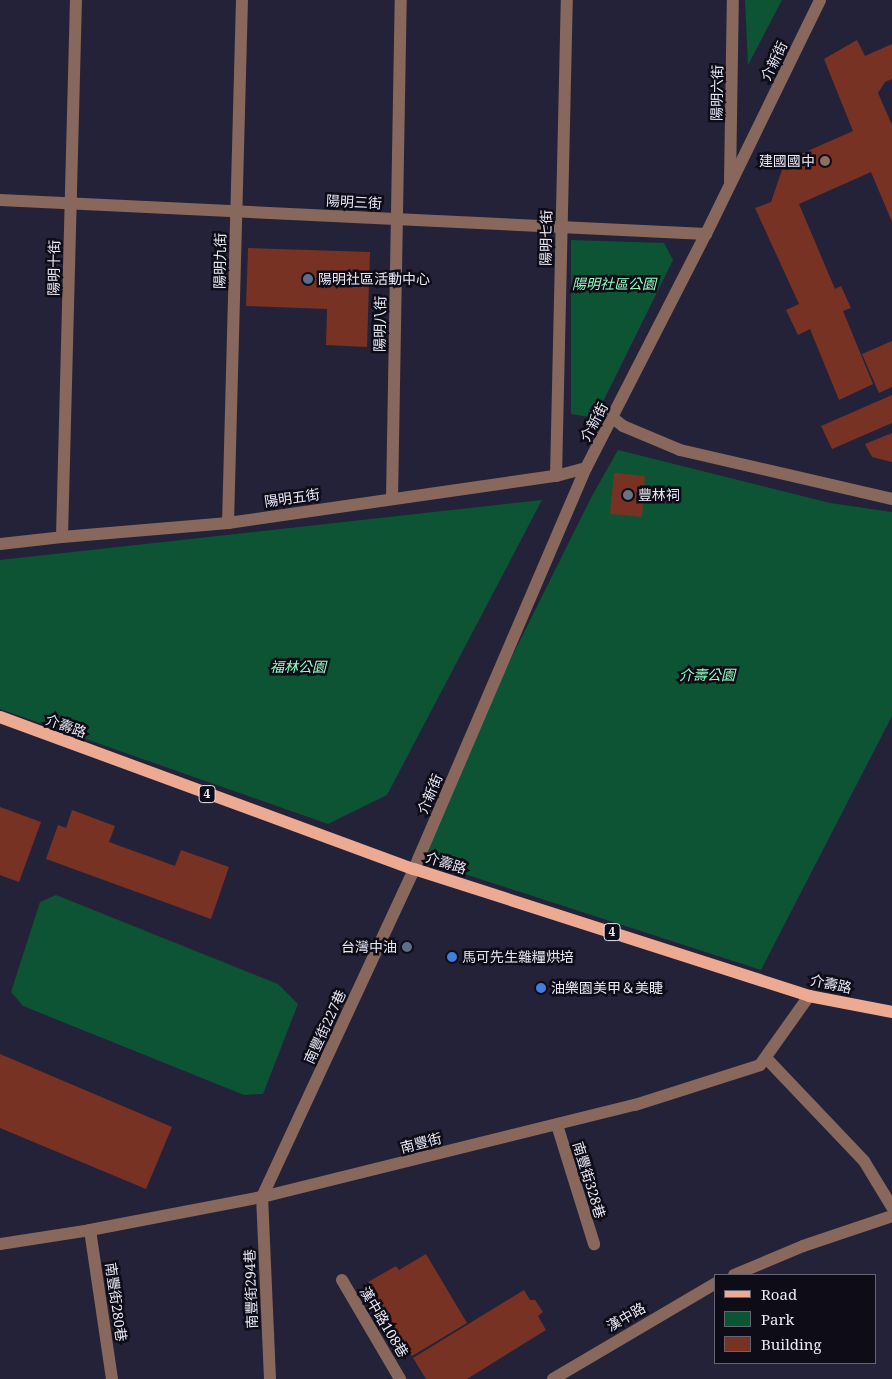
<!DOCTYPE html>
<meta charset="utf-8">
<style>
body{margin:0}
#map{position:relative;width:892px;height:1379px;overflow:hidden;background:#242238;font-family:"Noto Serif","Noto Sans TC",serif}
div>[style]{position:absolute}
.green>*{inset:0;background:#0c5433}
.building>*{inset:0;background:#783223}
.minor>*{height:12px;margin:-6px;padding:0 6px;transform-origin:6px;border-radius:6px;background:#88685c}
.major>*{height:12px;margin:-6px;padding:0 6px;transform-origin:6px;border-radius:6px;background:#edaa92}
.dots>*{width:14px;height:14px;translate:-50% -50%;box-sizing:border-box;border:2px solid #0e0d17;border-radius:50%}
span{translate:-50% -50%;white-space:nowrap;text-align:center;line-height:1.15;-webkit-text-stroke:5px #0e0d17;paint-order:stroke}
.shield-label span{padding:1px 4px;background:#0e0d17;border:1px solid;border-radius:4px;-webkit-text-stroke-width:0}
.shield-label{font-size:12px;color:#e8e7f6;font-weight:700}
.street-label{font-size:14px;color:#e8e7f6}
.poi-label{font-size:14px;color:#e8e7f6}
.right{translate:-100% -50%;text-align:right}
.left{translate:0 -50%;text-align:left}
.park-label{font-size:14px;color:#93fdc0;font-style:italic}
.legend{position:absolute;left:714px;top:1274px;width:162px;height:90px;box-sizing:border-box;background:#0e0d17;border:1px solid #656470;margin:0;padding:6px 9px;list-style:none;font-size:15px;color:#e8e7f6}
.legend li{display:flex;align-items:center;gap:10px;height:25px}
.legend b{width:25px;border:1px solid #656470}
</style>
<div id="map">
<div class="green">
<div style="clip-path:polygon(745px 0,782px 0,748px 65px)"></div>
<div style="clip-path:polygon(571px 240px,664px 243px,673px 260px,595px 418px,571px 414px)"></div>
<div style="clip-path:polygon(618px 450px,830px 503px,892px 512px,892px 716px,761px 970px,412px 857px,592px 496px)"></div>
<div style="clip-path:polygon(542px 500px,387px 795px,328px 824px,0 709px,0 560px)"></div>
<div style="clip-path:polygon(56px 895px,278px 984px,298px 1004px,263px 1094px,244px 1095px,23px 1006px,11px 992px,40px 902px)"></div>
</div>
<div class="building">
<div style="clip-path:polygon(857px 40px,865px 56px,892px 44px,892px 79px,885px 82px,878px 93px,892px 125px,892px 222px,871px 172px,799px 204px,835px 289px,841px 286px,851px 308px,843px 311px,873px 384px,839px 400px,810px 329px,798px 335px,786px 310px,799px 304px,755px 208px,771px 202px,785px 161px,853px 131px,824px 59px)"></div>
<div style="clip-path:polygon(248px 248px,370px 252px,367px 347px,326px 345px,327px 309px,246px 306px)"></div>
<div style="clip-path:polygon(892px 341px,892px 387px,879px 393px,862px 354px)"></div>
<div style="clip-path:polygon(892px 395px,892px 423px,832px 449px,821px 426px)"></div>
<div style="clip-path:polygon(892px 433px,892px 462px,872px 457px,865px 444px)"></div>
<div style="clip-path:polygon(614px 473px,645px 476px,642px 517px,610px 514px)"></div>
<div style="clip-path:polygon(0 807px,41px 822px,19px 882px,0 875px)"></div>
<div style="clip-path:polygon(72px 810px,115px 826px,109px 842px,175px 866px,181px 850px,229px 867px,211px 919px,46px 859px,58px 825px,66px 828px)"></div>
<div style="clip-path:polygon(0 1054px,172px 1127px,146px 1189px,0 1128px)"></div>
<div style="clip-path:polygon(426px 1254px,467px 1323px,412px 1356px,368px 1282px,396px 1266px,399px 1270px)"></div>
<div style="clip-path:polygon(524px 1290px,530px 1300px,535px 1300px,543px 1312px,538px 1316px,546px 1330px,467px 1379px,426px 1379px,413px 1358px)"></div>
</div>
<div class="minor">
<div style="left:730px;top:181px;width:181px;rotate:-89.1deg"></div>
<div style="left:0;top:200px;width:707px;rotate:2.76deg"></div>
<div style="left:613px;top:418px;width:13px;rotate:39deg"></div>
<div style="left:623px;top:426px;width:62px;rotate:22.8deg"></div>
<div style="left:680px;top:450px;width:218px;rotate:13deg"></div>
<div style="left:556px;top:476px;width:476px;rotate:-88.7deg"></div>
<div style="left:392px;top:499px;width:499px;rotate:-89deg"></div>
<div style="left:228px;top:523px;width:523px;rotate:-88.47deg"></div>
<div style="left:62px;top:537px;width:537px;rotate:-88.51deg"></div>
<div style="left:0;top:544px;width:62px;rotate:-6.4deg"></div>
<div style="left:62px;top:537px;width:167px;rotate:-4.8deg"></div>
<div style="left:228px;top:523px;width:331px;rotate:-8.2deg"></div>
<div style="left:556px;top:476px;width:31px;rotate:-15deg"></div>
<div style="left:766px;top:1058px;width:142px;rotate:46.4deg"></div>
<div style="left:864px;top:1161px;width:54px;rotate:58.7deg"></div>
<div style="left:557px;top:1125px;width:125px;rotate:72.7deg"></div>
<div style="left:90px;top:1230px;width:151px;rotate:81.6deg"></div>
<div style="left:0;top:1244px;width:91px;rotate:-8.8deg"></div>
<div style="left:90px;top:1230px;width:175px;rotate:-10.9deg"></div>
<div style="left:262px;top:1197px;width:384px;rotate:-13.9deg"></div>
<div style="left:635px;top:1105px;width:131px;rotate:-17.7deg"></div>
<div style="left:760px;top:1065px;width:85px;rotate:-54.6deg"></div>
<div style="left:734px;top:1275px;width:75px;rotate:-22.8deg"></div>
<div style="left:803px;top:1246px;width:94px;rotate:-18.6deg"></div>
<div style="left:342px;top:1280px;width:115px;rotate:59.6deg"></div>
<div style="left:270px;top:1379px;width:182px;rotate:-92.5deg"></div>
<div style="left:262px;top:1197px;width:362px;rotate:-65.1deg"></div>
<div style="left:414px;top:869px;width:436px;rotate:-66.8deg"></div>
<div style="left:586px;top:468px;width:263px;rotate:-62.9deg"></div>
<div style="left:706px;top:234px;width:260px;rotate:-64deg"></div>
<div style="left:553px;top:1379px;width:189px;rotate:-30.5deg"></div>
</div>
<div class="major">
<div style="left:0;top:717px;width:441px;rotate:20.2deg"></div>
<div style="left:414px;top:869px;width:415px;rotate:17.8deg"></div>
<div style="left:809px;top:996px;width:85px;rotate:10.9deg"></div>
</div>
<div class="dots">
<div style="left:825px;top:161px;background:#8d6e63"></div>
<div style="left:308px;top:279px;background:#5c6f8a"></div>
<div style="left:628px;top:495px;background:#6b7280"></div>
<div style="left:407px;top:947px;background:#5c6f8a"></div>
<div style="left:452px;top:957px;background:#3f7fe0"></div>
<div style="left:541px;top:988px;background:#3f7fe0"></div>
</div>
<div class="shield-label">
<span style="left:207px;top:794px">4</span>
<span style="left:612px;top:932px">4</span>
</div>
<div class="street-label">
<span style="left:774px;top:61px;rotate:-64deg">介新街</span>
<span style="left:717px;top:93px;rotate:-89deg">陽明六街</span>
<span style="left:354px;top:202px;rotate:3deg">陽明三街</span>
<span style="left:546px;top:238px;rotate:-89deg">陽明七街</span>
<span style="left:220px;top:261px;rotate:-89deg">陽明九街</span>
<span style="left:54px;top:268px;rotate:-89deg">陽明十街</span>
<span style="left:380px;top:324px;rotate:-89deg">陽明八街</span>
<span style="left:594px;top:422px;rotate:-62deg">介新街</span>
<span style="left:292px;top:498px;rotate:-8deg">陽明五街</span>
<span style="left:66px;top:726px;rotate:20deg">介壽路</span>
<span style="left:430px;top:794px;rotate:-67deg">介新街</span>
<span style="left:446px;top:863px;rotate:18deg">介壽路</span>
<span style="left:831px;top:984px;rotate:12deg">介壽路</span>
<span style="left:325px;top:1027px;rotate:-65deg">南豐街227巷</span>
<span style="left:421px;top:1143px;rotate:-14deg">南豐街</span>
<span style="left:589px;top:1180px;rotate:73deg">南豐街328巷</span>
<span style="left:251px;top:1289px;rotate:-92deg">南豐街294巷</span>
<span style="left:116px;top:1302px;rotate:82deg">南豐街280巷</span>
<span style="left:626px;top:1317px;rotate:-30deg">漢中路</span>
<span style="left:384px;top:1322px;rotate:59deg">漢中路108巷</span>
</div>
<div class="poi-label">
<span class="right" style="left:815px;top:161px">建國國中</span>
<span class="left" style="left:318px;top:279px">陽明社區活動中心</span>
<span class="left" style="left:638px;top:495px">豐林祠</span>
<span class="right" style="left:397px;top:947px">台灣中油</span>
<span class="left" style="left:462px;top:957px">馬可先生雜糧烘培</span>
<span class="left" style="left:551px;top:988px">油樂園美甲＆美睫</span>
</div>
<div class="park-label">
<span style="left:614px;top:284px">陽明社區公園</span>
<span style="left:298px;top:667px">福林公園</span>
<span style="left:707px;top:675px">介壽公園</span>
</div>
<ul class="legend">
<li><b style="height:6px;background:#edaa92"></b>Road</li>
<li><b style="height:14px;background:#0c5433"></b>Park</li>
<li><b style="height:14px;background:#783223"></b>Building</li>
</ul>
</div>
